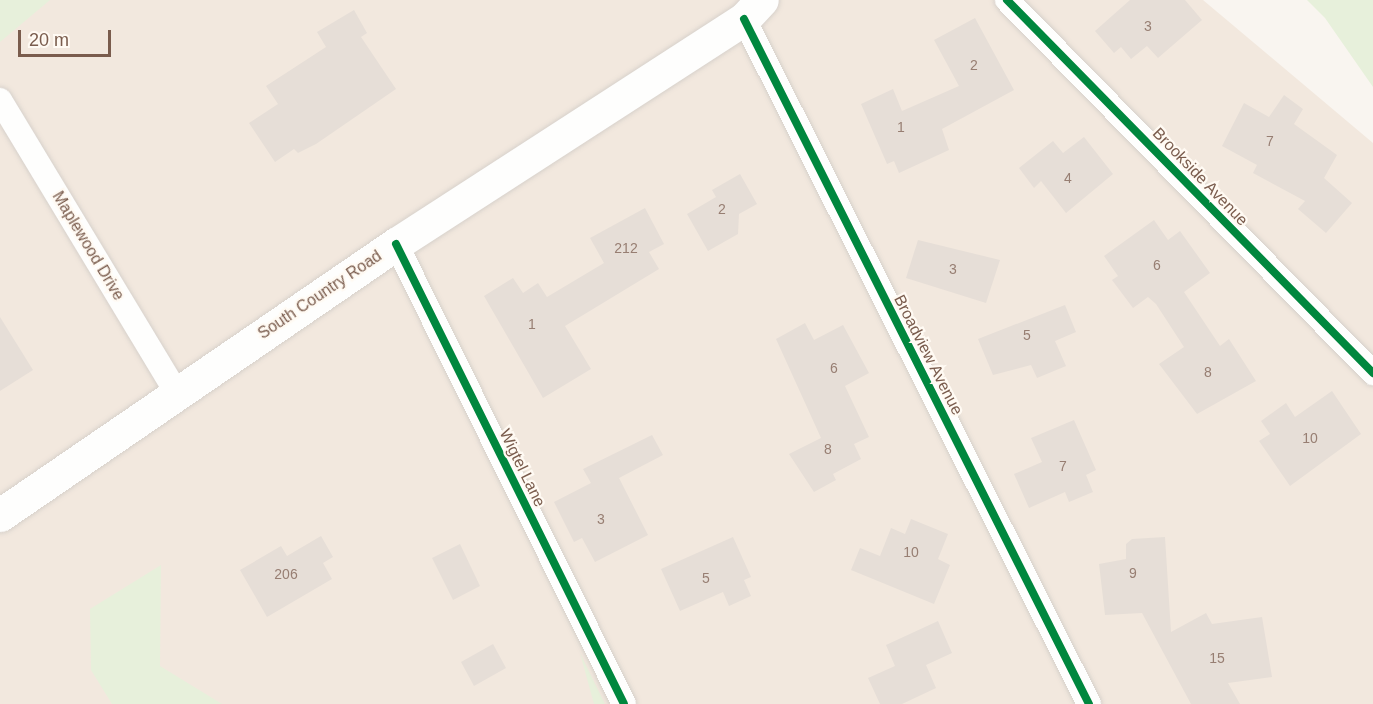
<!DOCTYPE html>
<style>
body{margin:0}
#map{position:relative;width:1373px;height:704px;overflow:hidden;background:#f9f5f0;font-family:Helvetica,sans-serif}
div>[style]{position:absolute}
.residential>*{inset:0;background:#f2e8de}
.green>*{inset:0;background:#e7f0db}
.building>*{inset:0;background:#e6ded7}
.roads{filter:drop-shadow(0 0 2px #d7d1cb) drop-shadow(0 0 2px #d7d1cb)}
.minor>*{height:24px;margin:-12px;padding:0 12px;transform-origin:12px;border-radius:12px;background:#fefefd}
.secondary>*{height:33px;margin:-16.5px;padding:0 16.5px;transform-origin:16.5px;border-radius:16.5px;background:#fefefd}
.cycleway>*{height:8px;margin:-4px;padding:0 4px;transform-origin:4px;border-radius:4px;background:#00873e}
span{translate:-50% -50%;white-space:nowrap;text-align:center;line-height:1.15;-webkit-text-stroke:4.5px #fffaf3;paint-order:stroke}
.number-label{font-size:14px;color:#977e72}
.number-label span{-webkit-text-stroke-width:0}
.street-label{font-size:16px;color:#7a5c4d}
.scale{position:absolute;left:18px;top:30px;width:93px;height:27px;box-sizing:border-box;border:3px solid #7a5c4d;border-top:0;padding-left:8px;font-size:18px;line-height:21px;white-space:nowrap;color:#7a5c4d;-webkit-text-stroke:4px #fffaf3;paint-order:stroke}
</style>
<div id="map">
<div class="residential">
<div style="clip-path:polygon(0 0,1203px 0,1373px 143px,1373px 704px,0 704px)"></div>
</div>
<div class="green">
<div style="clip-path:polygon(0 0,50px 0,0 42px)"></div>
<div style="clip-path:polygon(1307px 0,1373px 0,1373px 87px,1325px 18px)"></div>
<div style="clip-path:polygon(161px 565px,160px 666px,222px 704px,112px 704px,91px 670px,90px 609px)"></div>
<div style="clip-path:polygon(580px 653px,605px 704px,594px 704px)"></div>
</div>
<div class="building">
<div style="clip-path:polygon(1130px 0,1185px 0,1202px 20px,1158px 58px,1147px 46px,1131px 59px,1121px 47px,1114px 53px,1095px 31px)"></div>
<div style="clip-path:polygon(354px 10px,367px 33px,361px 37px,396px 89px,316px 144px,298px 153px,294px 149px,275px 162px,249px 123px,278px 104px,266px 86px,326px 47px,317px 32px)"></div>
<div style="clip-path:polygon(975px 18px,1014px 90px,942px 129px,949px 150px,899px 173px,894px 161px,887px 164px,861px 104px,893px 89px,902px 111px,959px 86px,934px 40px)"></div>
<div style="clip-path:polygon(1284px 95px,1303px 109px,1294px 124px,1337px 155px,1324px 178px,1352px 203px,1326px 233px,1298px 209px,1305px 201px,1253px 173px,1257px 165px,1222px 146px,1244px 103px,1269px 117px)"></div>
<div style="clip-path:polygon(1084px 137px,1113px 174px,1066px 213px,1041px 181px,1034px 188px,1019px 168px,1053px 141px,1063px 153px)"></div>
<div style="clip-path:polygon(740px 174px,757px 204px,739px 214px,738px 234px,708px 251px,687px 214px,716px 197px,712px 190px)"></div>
<div style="clip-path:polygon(645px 208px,664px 244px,649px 252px,659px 269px,565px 326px,591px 369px,543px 398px,484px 296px,513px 278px,523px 293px,538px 283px,547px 297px,604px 263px,590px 238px)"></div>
<div style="clip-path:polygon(1154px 220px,1168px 240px,1180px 231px,1210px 273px,1184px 292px,1220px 346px,1229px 339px,1256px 381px,1197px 414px,1159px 364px,1184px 347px,1156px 304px,1148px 297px,1133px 308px,1112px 280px,1118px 276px,1104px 256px)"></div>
<div style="clip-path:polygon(918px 240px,1000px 260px,986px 303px,906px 278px)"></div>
<div style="clip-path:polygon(1065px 305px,1076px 332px,1055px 341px,1066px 366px,1037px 378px,1031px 365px,993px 375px,978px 339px)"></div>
<div style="clip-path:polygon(0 317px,33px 370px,0 391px)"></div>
<div style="clip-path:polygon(805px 323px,814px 340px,843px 325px,869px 373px,845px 386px,869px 437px,854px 444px,861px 459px,833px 474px,836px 480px,814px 492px,789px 454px,821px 438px,776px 339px)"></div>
<div style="clip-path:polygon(1332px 391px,1361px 434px,1290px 486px,1259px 441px,1270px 434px,1261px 421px,1286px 403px,1295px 417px)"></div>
<div style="clip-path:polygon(1074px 420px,1096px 470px,1086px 475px,1093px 492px,1069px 502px,1065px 492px,1029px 508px,1014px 474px,1042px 462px,1031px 438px)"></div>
<div style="clip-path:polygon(652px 435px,663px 455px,619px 478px,648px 535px,595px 562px,582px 538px,574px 542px,554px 502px,591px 483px,583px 469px)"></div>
<div style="clip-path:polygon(911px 519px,948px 534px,938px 559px,950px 565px,934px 604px,851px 570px,860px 548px,880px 556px,891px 528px,905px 534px)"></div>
<div style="clip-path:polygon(321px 536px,333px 557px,323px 563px,332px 579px,267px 617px,240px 570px,281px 546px,287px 556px)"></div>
<div style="clip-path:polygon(733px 537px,751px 577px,744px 580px,751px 596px,729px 606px,723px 592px,680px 611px,661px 569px)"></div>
<div style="clip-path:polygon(1165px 537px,1171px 632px,1206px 613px,1212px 624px,1262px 617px,1272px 677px,1228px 683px,1240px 704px,1191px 704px,1142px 613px,1105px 615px,1099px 564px,1126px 559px,1126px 544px,1132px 539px)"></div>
<div style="clip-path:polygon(460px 544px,480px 586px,453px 600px,432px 558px)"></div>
<div style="clip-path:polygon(938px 621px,952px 653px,926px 665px,936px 688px,902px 704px,880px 704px,868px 678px,895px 666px,886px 645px)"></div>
<div style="clip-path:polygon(493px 644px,506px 668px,474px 686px,461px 662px)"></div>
</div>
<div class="roads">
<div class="minor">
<div style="left:1007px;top:0;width:523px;rotate:45.54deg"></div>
<div style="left:744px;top:19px;width:767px;rotate:63.27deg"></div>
<div style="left:0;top:100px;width:341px;rotate:58.9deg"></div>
<div style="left:396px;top:244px;width:513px;rotate:63.63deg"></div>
</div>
<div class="secondary">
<div style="left:0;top:515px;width:480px;rotate:-34.4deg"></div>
<div style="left:396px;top:244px;width:414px;rotate:-32.9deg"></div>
<div style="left:744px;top:19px;width:26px;rotate:-47deg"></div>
</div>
</div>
<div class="cycleway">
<div style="left:1007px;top:0;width:523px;rotate:45.54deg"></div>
<div style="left:744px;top:19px;width:767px;rotate:63.27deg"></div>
<div style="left:396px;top:244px;width:513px;rotate:63.63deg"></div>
</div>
<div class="number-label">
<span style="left:1148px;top:26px">3</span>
<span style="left:974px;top:65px">2</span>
<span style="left:901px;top:127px">1</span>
<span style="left:1270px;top:141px">7</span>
<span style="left:1068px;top:178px">4</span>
<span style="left:722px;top:209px">2</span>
<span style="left:626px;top:248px">212</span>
<span style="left:1157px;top:265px">6</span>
<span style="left:953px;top:269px">3</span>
<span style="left:532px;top:324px">1</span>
<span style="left:1027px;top:335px">5</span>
<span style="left:834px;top:368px">6</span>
<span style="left:1208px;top:372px">8</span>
<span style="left:1310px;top:438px">10</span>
<span style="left:828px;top:449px">8</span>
<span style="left:1063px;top:466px">7</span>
<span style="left:601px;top:519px">3</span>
<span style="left:911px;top:552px">10</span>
<span style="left:1133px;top:573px">9</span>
<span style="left:286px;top:574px">206</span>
<span style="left:706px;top:578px">5</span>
<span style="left:1217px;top:658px">15</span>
</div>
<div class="street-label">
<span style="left:1200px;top:177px;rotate:46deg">Brookside Avenue</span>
<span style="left:88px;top:246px;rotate:59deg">Maplewood Drive</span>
<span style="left:320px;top:295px;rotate:-34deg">South Country Road</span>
<span style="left:928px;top:355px;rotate:63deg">Broadview Avenue</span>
<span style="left:522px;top:468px;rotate:64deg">Wigtel Lane</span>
</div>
<div class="scale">20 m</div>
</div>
